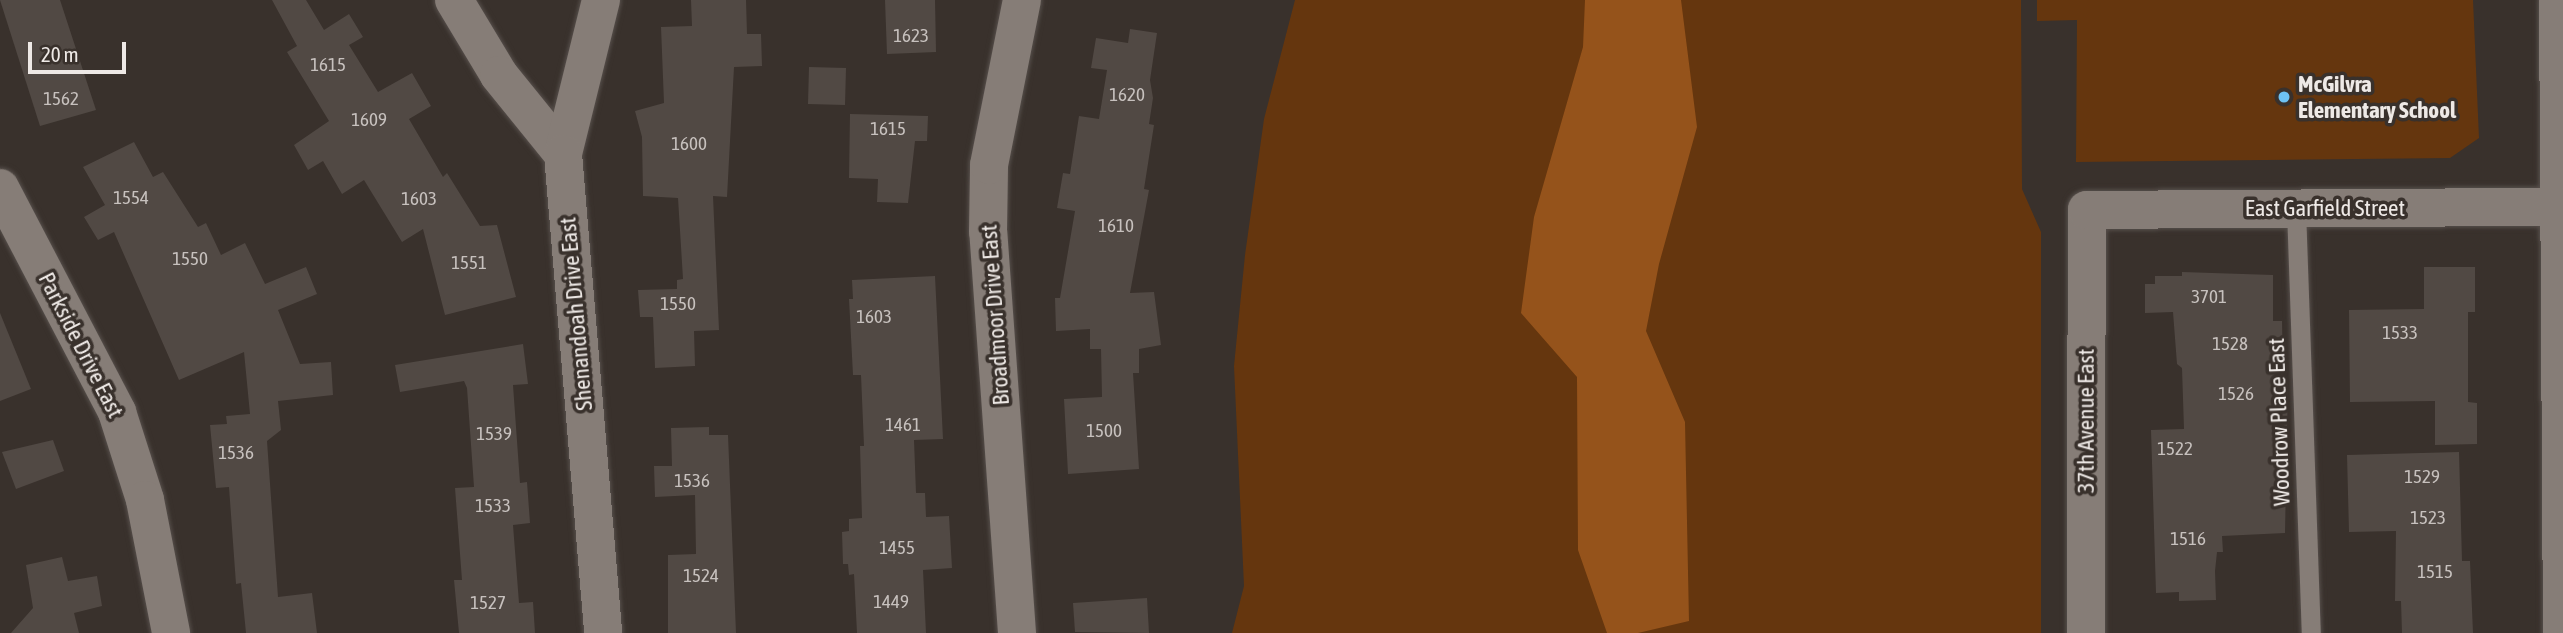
<!DOCTYPE html>
<style>
body{margin:0}
#map{position:relative;width:2563px;height:633px;overflow:hidden;background:#39312c;font-family:"Asap Condensed",sans-serif}
div>[style]{position:absolute}
.green>*{inset:0;background:#65360e}
.forest>*{inset:0;background:#95531b}
.building>*{inset:0;background:#514944}
.roads{filter:drop-shadow(0 0 2px #564f4b) drop-shadow(0 0 2px #564f4b)}
.lane>*{height:19px;margin:-9.5px;padding:0 9.5px;transform-origin:9.5px;border-radius:9.5px;background:#867d77}
.street>*{height:38px;margin:-19px;padding:0 19px;transform-origin:19px;border-radius:19px;background:#867d77}
.dots>*{width:19px;height:19px;translate:-50% -50%;box-sizing:border-box;border:4px solid #39312c;border-radius:50%}
span{translate:-50% -50%;white-space:nowrap;text-align:center;line-height:1.15;-webkit-text-stroke:7px #39312c;paint-order:stroke}
.number-label{font-size:19px;color:#c7c1be}
.number-label span{-webkit-text-stroke-width:0}
.poi-label{font-size:23px;color:#eee9e6;font-weight:700}
.left{translate:0 -50%;text-align:left}
.street-label{font-size:23px;color:#eee9e6}
.scale{position:absolute;left:28px;top:42px;width:98px;height:32px;box-sizing:border-box;border:4px solid #eee9e6;border-top:0;padding-left:9px;font-size:21px;line-height:24px;white-space:nowrap;color:#eee9e6;-webkit-text-stroke:5px #39312c;paint-order:stroke}
</style>
<div id="map">
<div class="green">
<div style="clip-path:polygon(1295px 0,2021px 0,2022px 189px,2041px 232px,2041px 633px,1232px 633px,1244px 586px,1234px 366px,1245px 255px,1264px 119px)"></div>
<div style="clip-path:polygon(2037px 0,2473px 0,2479px 138px,2450px 158px,2076px 162px,2077px 20px,2037px 21px)"></div>
</div>
<div class="forest">
<div style="clip-path:polygon(1585px 0,1681px 0,1697px 127px,1659px 264px,1646px 331px,1685px 422px,1689px 621px,1638px 633px,1607px 633px,1578px 550px,1577px 377px,1521px 313px,1534px 217px,1583px 47px)"></div>
</div>
<div class="building">
<div style="clip-path:polygon(0 0,60px 0,96px 110px,40px 126px)"></div>
<div style="clip-path:polygon(272px 0,306px 0,324px 30px,349px 14px,363px 37px,349px 45px,378px 92px,412px 73px,431px 106px,409px 119px,443px 177px,447px 173px,480px 226px,497px 225px,516px 297px,445px 315px,423px 229px,402px 242px,364px 180px,342px 194px,323px 161px,308px 170px,294px 145px,329px 121px,287px 52px,297px 46px)"></div>
<div style="clip-path:polygon(691px 0,746px 0,747px 34px,761px 34px,762px 66px,734px 67px,727px 197px,713px 196px,719px 330px,694px 331px,695px 366px,655px 368px,653px 317px,640px 317px,638px 290px,677px 289px,677px 280px,683px 279px,678px 198px,643px 196px,642px 137px,635px 111px,664px 103px,661px 27px,692px 26px)"></div>
<div style="clip-path:polygon(885px 0,935px 0,936px 52px,887px 54px)"></div>
<div style="clip-path:polygon(1130px 29px,1157px 33px,1150px 80px,1153px 98px,1149px 124px,1154px 125px,1144px 189px,1149px 190px,1130px 293px,1154px 292px,1161px 345px,1139px 349px,1139px 373px,1133px 373px,1139px 469px,1068px 474px,1064px 399px,1102px 397px,1101px 349px,1090px 349px,1090px 329px,1056px 331px,1055px 298px,1060px 298px,1075px 211px,1057px 208px,1063px 173px,1070px 174px,1079px 116px,1099px 119px,1107px 70px,1091px 68px,1096px 38px,1128px 43px)"></div>
<div style="clip-path:polygon(809px 67px,846px 68px,845px 105px,808px 104px)"></div>
<div style="clip-path:polygon(850px 114px,928px 116px,927px 141px,915px 141px,908px 203px,877px 202px,878px 179px,849px 178px)"></div>
<div style="clip-path:polygon(134px 142px,153px 177px,163px 172px,198px 227px,206px 223px,221px 255px,245px 243px,265px 284px,306px 267px,317px 294px,278px 310px,300px 364px,331px 362px,333px 395px,278px 401px,281px 430px,267px 441px,278px 597px,312px 593px,317px 633px,246px 633px,241px 583px,236px 584px,229px 487px,216px 488px,210px 425px,227px 424px,226px 416px,250px 414px,244px 352px,179px 380px,114px 232px,98px 240px,84px 217px,105px 205px,83px 167px)"></div>
<div style="clip-path:polygon(2424px 267px,2475px 267px,2475px 312px,2468px 312px,2468px 402px,2477px 403px,2477px 444px,2435px 445px,2435px 401px,2350px 402px,2349px 310px,2424px 309px)"></div>
<div style="clip-path:polygon(2182px 272px,2273px 275px,2273px 321px,2282px 321px,2283px 380px,2288px 380px,2285px 533px,2222px 536px,2223px 552px,2217px 552px,2215px 571px,2216px 600px,2179px 601px,2179px 592px,2156px 593px,2151px 430px,2184px 429px,2182px 368px,2177px 364px,2173px 312px,2145px 313px,2145px 284px,2155px 284px,2155px 276px,2182px 276px)"></div>
<div style="clip-path:polygon(935px 276px,943px 439px,914px 440px,916px 493px,925px 493px,926px 517px,949px 516px,952px 568px,923px 570px,926px 633px,857px 633px,854px 574px,849px 575px,848px 564px,843px 564px,842px 532px,849px 531px,849px 519px,862px 518px,860px 446px,864px 446px,861px 375px,853px 375px,849px 299px,853px 299px,852px 280px)"></div>
<div style="clip-path:polygon(0 313px,31px 389px,0 401px)"></div>
<div style="clip-path:polygon(523px 344px,528px 384px,513px 385px,520px 483px,527px 482px,530px 523px,513px 525px,519px 603px,533px 602px,535px 633px,459px 633px,454px 580px,462px 580px,455px 488px,474px 487px,467px 388px,464px 381px,400px 392px,395px 365px)"></div>
<div style="clip-path:polygon(709px 427px,709px 435px,728px 435px,736px 633px,668px 633px,668px 555px,696px 554px,695px 495px,655px 497px,654px 466px,672px 466px,671px 428px)"></div>
<div style="clip-path:polygon(53px 440px,64px 471px,16px 489px,2px 452px)"></div>
<div style="clip-path:polygon(2459px 452px,2462px 561px,2470px 561px,2473px 633px,2402px 633px,2401px 601px,2395px 601px,2396px 531px,2349px 532px,2347px 455px)"></div>
<div style="clip-path:polygon(62px 557px,68px 581px,97px 576px,102px 606px,74px 613px,79px 633px,11px 633px,33px 608px,26px 565px)"></div>
<div style="clip-path:polygon(1147px 598px,1149px 633px,1075px 632px,1073px 603px)"></div>
</div>
<div class="roads">
<div class="lane">
<div style="left:2296px;top:209px;width:424px;rotate:88deg"></div>
</div>
<div class="street">
<div style="left:454px;top:0;width:87px;rotate:59deg"></div>
<div style="left:499px;top:75px;width:102px;rotate:51deg"></div>
<div style="left:601px;top:0;width:159px;rotate:103.9deg"></div>
<div style="left:563px;top:154px;width:481px;rotate:85.2deg"></div>
<div style="left:2558px;top:0;width:633px;rotate:89.64deg"></div>
<div style="left:0;top:188px;width:253px;rotate:62.4deg"></div>
<div style="left:117px;top:412px;width:92px;rotate:72.3deg"></div>
<div style="left:145px;top:500px;width:136px;rotate:78.9deg"></div>
<div style="left:1017px;top:633px;width:402px;rotate:-94.1deg"></div>
<div style="left:988px;top:232px;width:67px;rotate:-89.1deg"></div>
<div style="left:989px;top:165px;width:168px;rotate:-78.7deg"></div>
<div style="left:2086px;top:633px;width:423px;rotate:-89.9deg"></div>
<div style="left:2087px;top:210px;width:476px;rotate:-0.4deg"></div>
</div>
</div>
<div class="dots">
<div style="left:2284px;top:97px;background:#6ec2f3"></div>
</div>
<div class="number-label">
<span style="left:911px;top:36px">1623</span>
<span style="left:328px;top:65px">1615</span>
<span style="left:1127px;top:95px">1620</span>
<span style="left:61px;top:99px">1562</span>
<span style="left:369px;top:120px">1609</span>
<span style="left:888px;top:129px">1615</span>
<span style="left:689px;top:144px">1600</span>
<span style="left:131px;top:198px">1554</span>
<span style="left:419px;top:199px">1603</span>
<span style="left:1116px;top:226px">1610</span>
<span style="left:190px;top:259px">1550</span>
<span style="left:469px;top:263px">1551</span>
<span style="left:2209px;top:297px">3701</span>
<span style="left:678px;top:304px">1550</span>
<span style="left:874px;top:317px">1603</span>
<span style="left:2400px;top:333px">1533</span>
<span style="left:2230px;top:344px">1528</span>
<span style="left:2236px;top:394px">1526</span>
<span style="left:903px;top:425px">1461</span>
<span style="left:1104px;top:431px">1500</span>
<span style="left:494px;top:434px">1539</span>
<span style="left:2175px;top:449px">1522</span>
<span style="left:236px;top:453px">1536</span>
<span style="left:2422px;top:477px">1529</span>
<span style="left:692px;top:481px">1536</span>
<span style="left:493px;top:506px">1533</span>
<span style="left:2428px;top:518px">1523</span>
<span style="left:2188px;top:539px">1516</span>
<span style="left:897px;top:548px">1455</span>
<span style="left:2435px;top:572px">1515</span>
<span style="left:701px;top:576px">1524</span>
<span style="left:891px;top:602px">1449</span>
<span style="left:488px;top:603px">1527</span>
</div>
<div class="poi-label">
<span class="left" style="left:2298px;top:97px">McGilvra<br>Elementary School</span>
</div>
<div class="street-label">
<span style="left:2325px;top:208px">East Garfield Street</span>
<span style="left:576px;top:314px;rotate:-95deg">Shenandoah Drive East</span>
<span style="left:995px;top:315px;rotate:-94deg">Broadmoor Drive East</span>
<span style="left:81px;top:345px;rotate:63deg">Parkside Drive East</span>
<span style="left:2086px;top:421px;rotate:-90deg">37th Avenue East</span>
<span style="left:2279px;top:422px;rotate:-92deg">Woodrow Place East</span>
</div>
<div class="scale">20 m</div>
</div>
